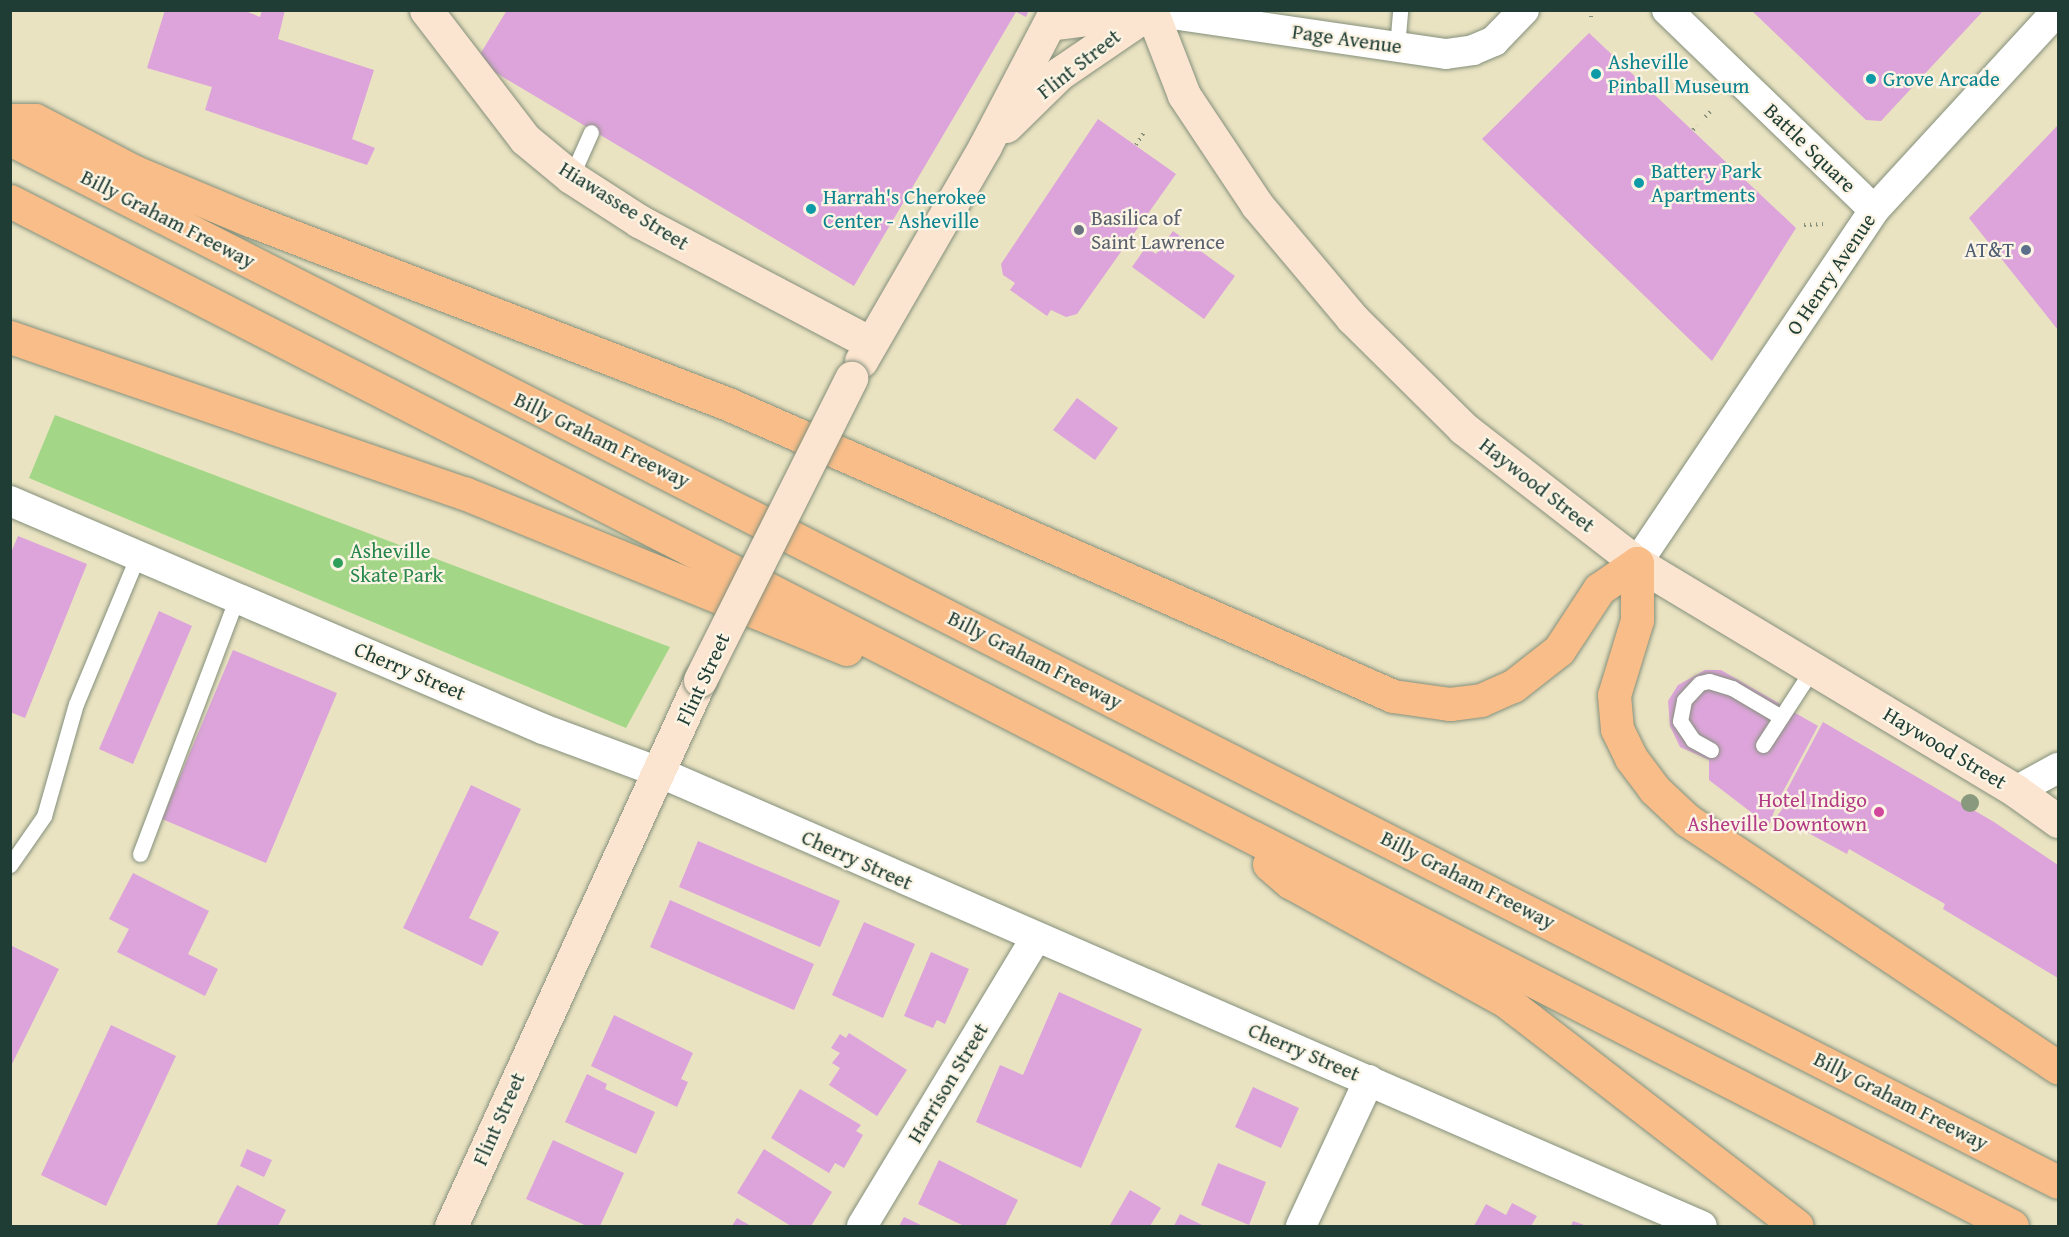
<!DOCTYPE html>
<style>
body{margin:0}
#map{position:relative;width:2069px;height:1237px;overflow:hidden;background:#eae3c2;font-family:"Gentium Book Plus",serif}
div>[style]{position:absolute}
.green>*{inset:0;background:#a3d787}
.building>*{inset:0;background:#dca4da}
.path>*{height:4px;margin-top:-2px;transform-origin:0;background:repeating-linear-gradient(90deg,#84907b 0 1.5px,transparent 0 6px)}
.roads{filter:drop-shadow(0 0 2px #84907b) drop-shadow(0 0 2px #84907b)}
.lane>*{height:15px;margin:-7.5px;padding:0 7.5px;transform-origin:7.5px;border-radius:7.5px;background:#fff}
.street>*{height:30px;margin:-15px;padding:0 15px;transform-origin:15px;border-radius:15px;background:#fff}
.secondary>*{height:33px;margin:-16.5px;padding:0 16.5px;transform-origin:16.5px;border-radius:16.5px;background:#fce5d0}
.highway>*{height:33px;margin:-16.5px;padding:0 16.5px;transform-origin:16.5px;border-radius:16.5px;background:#f8bd89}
.bridges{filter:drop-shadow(0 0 2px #84907b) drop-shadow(0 0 2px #84907b)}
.secondary-bridge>*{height:33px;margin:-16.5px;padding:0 16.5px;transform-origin:16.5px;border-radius:16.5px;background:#fce5d0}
.trees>*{width:18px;height:18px;margin:-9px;border-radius:50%;background:#89997d}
.dots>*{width:16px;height:16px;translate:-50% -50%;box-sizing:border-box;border:3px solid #fcf5e5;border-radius:50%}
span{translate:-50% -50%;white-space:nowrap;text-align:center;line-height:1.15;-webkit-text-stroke:4.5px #fcf5e5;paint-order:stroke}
.street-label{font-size:21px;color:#1f3d34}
.culture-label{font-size:21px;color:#0d838f}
.left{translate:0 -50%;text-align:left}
.worship-label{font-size:21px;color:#5b616d}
.service-label{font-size:21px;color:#4e5e75}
.right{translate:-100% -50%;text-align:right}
.leisure-label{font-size:21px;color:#27864d}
.hotel-label{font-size:21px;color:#b23c85}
.frame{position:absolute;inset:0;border:12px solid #1f3d34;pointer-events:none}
</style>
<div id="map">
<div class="green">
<div style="clip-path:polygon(55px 415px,670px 647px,626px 728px,29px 478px)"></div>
</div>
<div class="building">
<div style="clip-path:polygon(165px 10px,243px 10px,260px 17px,262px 10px,285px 10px,278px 39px,374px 70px,352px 139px,375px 148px,367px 165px,205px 110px,212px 87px,147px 68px)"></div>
<div style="clip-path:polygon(507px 10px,1029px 10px,1026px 17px,1016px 12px,854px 286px,476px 61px)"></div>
<div style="clip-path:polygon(1751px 10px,1984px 10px,1881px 121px,1866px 120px)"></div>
<div style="clip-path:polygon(1589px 33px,1796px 228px,1712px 361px,1482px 139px)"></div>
<div style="clip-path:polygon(1098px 119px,1176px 174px,1077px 314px,1066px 317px,1051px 310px,1047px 316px,1010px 290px,1015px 283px,1003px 275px,1001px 264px)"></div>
<div style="clip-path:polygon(2058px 125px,2058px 330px,1969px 218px)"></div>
<div style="clip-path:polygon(1173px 231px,1235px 276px,1204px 319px,1132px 267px,1146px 247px,1156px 254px)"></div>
<div style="clip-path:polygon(1077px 398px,1118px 428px,1095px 460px,1053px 430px)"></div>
<div style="clip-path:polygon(18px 536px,87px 564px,25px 718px,10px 712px,10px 555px)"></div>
<div style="clip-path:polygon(159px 611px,192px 626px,133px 764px,99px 749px)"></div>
<div style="clip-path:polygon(233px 650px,337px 693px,266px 863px,162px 819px)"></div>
<div style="clip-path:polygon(1705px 670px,1721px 670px,1818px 726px,1777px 803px,1769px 826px,1709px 780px,1709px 760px,1680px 747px,1670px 726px,1668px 701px,1678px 685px)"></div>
<div style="clip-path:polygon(1823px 722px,1994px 822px,2058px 865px,2058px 978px,1943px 909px,1945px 904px,1849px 849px,1847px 854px,1777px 816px,1783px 808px,1779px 805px)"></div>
<div style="clip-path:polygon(471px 785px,521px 809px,469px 918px,499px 932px,482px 966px,403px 928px)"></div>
<div style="clip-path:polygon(698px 841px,840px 901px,820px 947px,679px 887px)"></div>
<div style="clip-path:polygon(133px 873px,209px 911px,188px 954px,218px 969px,205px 996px,117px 952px,129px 929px,109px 919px)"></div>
<div style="clip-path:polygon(670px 900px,814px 964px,794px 1010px,650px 947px)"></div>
<div style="clip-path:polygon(864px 922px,915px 944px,883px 1018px,832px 995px)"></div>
<div style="clip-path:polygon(10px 945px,59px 969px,10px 1068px)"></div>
<div style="clip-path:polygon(931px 952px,969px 969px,945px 1024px,937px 1020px,933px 1028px,904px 1016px)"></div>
<div style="clip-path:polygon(1059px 992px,1142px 1029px,1081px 1168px,976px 1122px,1000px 1065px,1023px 1075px)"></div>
<div style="clip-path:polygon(614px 1015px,693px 1053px,681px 1079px,688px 1082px,677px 1107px,591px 1066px)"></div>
<div style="clip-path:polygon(111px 1025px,176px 1056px,106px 1206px,41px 1175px)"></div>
<div style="clip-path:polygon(849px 1033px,907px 1070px,877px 1116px,829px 1085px,840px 1068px,832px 1063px,840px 1053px,831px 1048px,840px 1034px,846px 1038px)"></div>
<div style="clip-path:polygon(587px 1074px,607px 1084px,605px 1089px,655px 1112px,636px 1154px,565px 1122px)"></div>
<div style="clip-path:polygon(1253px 1087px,1299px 1108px,1281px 1148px,1235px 1127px)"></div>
<div style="clip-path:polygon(800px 1089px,861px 1125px,856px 1131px,863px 1135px,844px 1168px,835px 1163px,829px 1173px,771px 1138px)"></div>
<div style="clip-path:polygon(553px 1140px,624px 1173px,600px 1226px,587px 1226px,526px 1199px)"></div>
<div style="clip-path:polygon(247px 1149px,272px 1160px,264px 1177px,240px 1166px)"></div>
<div style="clip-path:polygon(764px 1149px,832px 1192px,811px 1226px,791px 1226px,737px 1193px)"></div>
<div style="clip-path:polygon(939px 1160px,1018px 1200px,1005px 1226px,964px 1226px,918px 1204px)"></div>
<div style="clip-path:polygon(1218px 1163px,1266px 1182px,1249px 1225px,1201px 1205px)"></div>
<div style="clip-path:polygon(237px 1185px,286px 1210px,278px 1226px,216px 1226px)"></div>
<div style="clip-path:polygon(1130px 1190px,1161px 1208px,1150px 1226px,1110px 1225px)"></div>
<div style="clip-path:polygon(1512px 1203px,1537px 1216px,1531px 1226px,1474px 1226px,1486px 1204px,1506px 1215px)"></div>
<div style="clip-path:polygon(1180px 1214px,1204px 1226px,1174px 1226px)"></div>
<div style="clip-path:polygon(904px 1217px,923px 1226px,899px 1226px)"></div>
<div style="clip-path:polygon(737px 1218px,751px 1226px,732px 1226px)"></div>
<div style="clip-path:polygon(1573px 1221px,1587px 1226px,1571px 1226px)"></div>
</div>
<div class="path">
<div style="left:1591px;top:10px;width:9px;rotate:90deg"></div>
<div style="left:1705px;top:117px;width:8px;rotate:-45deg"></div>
<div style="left:1693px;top:130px;width:6px;rotate:-51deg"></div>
<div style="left:1136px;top:145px;width:15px;rotate:-58deg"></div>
<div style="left:1804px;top:225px;width:19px;rotate:-3deg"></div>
</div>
<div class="roads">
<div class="lane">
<div style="left:1397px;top:47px;width:37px;rotate:-85deg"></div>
<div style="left:571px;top:177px;width:49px;rotate:-66deg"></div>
<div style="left:1763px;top:745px;width:92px;rotate:-57deg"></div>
<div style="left:1711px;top:750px;width:21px;rotate:-151deg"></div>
<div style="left:1693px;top:740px;width:23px;rotate:-124deg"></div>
<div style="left:1680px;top:721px;width:21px;rotate:-79deg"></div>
<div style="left:1684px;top:700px;width:23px;rotate:-47deg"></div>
<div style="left:1700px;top:683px;width:9px;rotate:-13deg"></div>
<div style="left:1709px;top:681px;width:24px;rotate:17deg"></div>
<div style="left:1732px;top:688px;width:57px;rotate:30.6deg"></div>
<div style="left:140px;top:854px;width:275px;rotate:-69.3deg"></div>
<div style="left:10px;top:865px;width:60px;rotate:-55.2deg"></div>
<div style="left:44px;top:816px;width:116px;rotate:-74.1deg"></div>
<div style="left:76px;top:704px;width:161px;rotate:-67.4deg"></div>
</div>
<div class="street">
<div style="left:1667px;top:10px;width:288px;rotate:44deg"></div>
<div style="left:1151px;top:11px;width:298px;rotate:8.3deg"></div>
<div style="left:1446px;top:54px;width:27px;rotate:-8deg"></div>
<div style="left:1473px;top:50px;width:23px;rotate:-23deg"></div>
<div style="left:1494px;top:41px;width:43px;rotate:-45.9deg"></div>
<div style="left:10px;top:501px;width:580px;rotate:23.16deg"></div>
<div style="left:543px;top:729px;width:126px;rotate:20.4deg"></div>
<div style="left:661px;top:773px;width:1135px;rotate:23.52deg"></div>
<div style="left:1637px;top:563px;width:425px;rotate:-56.1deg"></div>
<div style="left:1874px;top:210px;width:272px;rotate:-47.4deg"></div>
<div style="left:2016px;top:791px;width:48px;rotate:-28.7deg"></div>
<div style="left:862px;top:1226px;width:335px;rotate:-58.9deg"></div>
<div style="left:1301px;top:1226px;width:161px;rotate:-65deg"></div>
</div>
<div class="secondary">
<div style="left:426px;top:10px;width:163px;rotate:52.5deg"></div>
<div style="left:525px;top:139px;width:60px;rotate:39.6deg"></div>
<div style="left:571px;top:177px;width:81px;rotate:32.9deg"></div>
<div style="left:639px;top:221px;width:261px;rotate:27.8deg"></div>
<div style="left:1151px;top:10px;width:91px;rotate:68.8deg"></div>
<div style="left:1184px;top:95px;width:132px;rotate:56.4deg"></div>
<div style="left:1257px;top:205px;width:148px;rotate:49.9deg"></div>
<div style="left:1352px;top:318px;width:156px;rotate:44.7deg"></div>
<div style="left:1463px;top:428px;width:220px;rotate:37.8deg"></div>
<div style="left:1637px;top:563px;width:442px;rotate:31deg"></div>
<div style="left:2016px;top:791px;width:52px;rotate:35.5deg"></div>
<div style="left:1049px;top:24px;width:95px;rotate:-7.3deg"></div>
<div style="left:1006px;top:126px;width:76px;rotate:-44.5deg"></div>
<div style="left:1060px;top:73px;width:110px;rotate:-34.3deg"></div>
<div style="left:861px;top:361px;width:248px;rotate:-60deg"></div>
<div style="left:985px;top:146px;width:153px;rotate:-62.4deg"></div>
<div style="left:451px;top:1226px;width:600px;rotate:-65.48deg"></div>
</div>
<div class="highway">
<div style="left:10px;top:120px;width:25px"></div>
<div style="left:35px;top:120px;width:113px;rotate:27.5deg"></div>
<div style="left:135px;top:172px;width:125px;rotate:22.7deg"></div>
<div style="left:250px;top:220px;width:512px;rotate:21.05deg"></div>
<div style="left:728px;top:404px;width:726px;rotate:23.71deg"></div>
<div style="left:1393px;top:696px;width:58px;rotate:8deg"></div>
<div style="left:1450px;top:704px;width:31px;rotate:-7deg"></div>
<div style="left:1481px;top:700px;width:35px;rotate:-24deg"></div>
<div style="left:1513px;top:686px;width:58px;rotate:-38deg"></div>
<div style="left:1559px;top:650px;width:73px;rotate:-56.7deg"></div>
<div style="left:1599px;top:589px;width:46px;rotate:-34.4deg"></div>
<div style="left:10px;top:139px;width:2298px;rotate:26.99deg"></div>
<div style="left:10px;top:201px;width:2249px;rotate:27.11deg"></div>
<div style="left:10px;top:337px;width:480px;rotate:19deg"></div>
<div style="left:464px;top:493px;width:413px;rotate:22.2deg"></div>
<div style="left:1637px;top:563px;width:57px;rotate:90deg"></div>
<div style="left:1637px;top:620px;width:78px;rotate:107deg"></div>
<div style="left:1614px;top:695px;width:34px;rotate:85deg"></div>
<div style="left:1617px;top:729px;width:32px;rotate:64deg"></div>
<div style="left:1631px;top:758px;width:39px;rotate:53deg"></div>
<div style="left:1654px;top:789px;width:45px;rotate:43.2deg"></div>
<div style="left:1687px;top:820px;width:446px;rotate:33.7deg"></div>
<div style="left:1269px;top:864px;width:28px;rotate:41deg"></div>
<div style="left:1290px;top:882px;width:248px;rotate:28.9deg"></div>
<div style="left:1507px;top:1002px;width:366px;rotate:37.7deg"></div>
</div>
</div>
<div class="bridges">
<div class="secondary-bridge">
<div style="left:700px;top:680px;width:338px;rotate:-63.4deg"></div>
</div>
</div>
<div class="trees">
<div style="left:1970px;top:803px"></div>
</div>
<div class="dots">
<div style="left:1596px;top:74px;background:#0f9aa8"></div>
<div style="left:1871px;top:79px;background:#0f9aa8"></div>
<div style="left:1639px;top:183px;background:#0f9aa8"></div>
<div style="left:811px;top:209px;background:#0f9aa8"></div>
<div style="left:1079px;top:230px;background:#6b7280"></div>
<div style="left:2026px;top:250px;background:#5c6f8a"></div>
<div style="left:338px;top:563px;background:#2e9e5b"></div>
<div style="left:1879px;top:812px;background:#d1479c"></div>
</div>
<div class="street-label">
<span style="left:1347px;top:39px;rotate:8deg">Page Avenue</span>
<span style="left:1079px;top:64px;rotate:-38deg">Flint Street</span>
<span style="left:1810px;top:148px;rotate:44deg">Battle Square</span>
<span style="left:624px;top:206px;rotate:32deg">Hiawassee Street</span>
<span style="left:168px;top:219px;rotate:27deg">Billy Graham Freeway</span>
<span style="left:1831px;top:274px;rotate:-56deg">O Henry Avenue</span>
<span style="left:602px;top:440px;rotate:26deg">Billy Graham Freeway</span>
<span style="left:1537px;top:485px;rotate:38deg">Haywood Street</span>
<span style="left:1035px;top:660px;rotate:27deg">Billy Graham Freeway</span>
<span style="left:410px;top:671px;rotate:23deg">Cherry Street</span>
<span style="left:703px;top:679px;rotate:-65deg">Flint Street</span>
<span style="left:1945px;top:748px;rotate:31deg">Haywood Street</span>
<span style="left:857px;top:860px;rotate:24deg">Cherry Street</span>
<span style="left:1468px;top:880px;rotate:27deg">Billy Graham Freeway</span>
<span style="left:1304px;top:1052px;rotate:23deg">Cherry Street</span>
<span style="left:948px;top:1083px;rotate:-59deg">Harrison Street</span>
<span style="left:1901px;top:1101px;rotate:27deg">Billy Graham Freeway</span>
<span style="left:499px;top:1119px;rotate:-66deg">Flint Street</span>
</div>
<div class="culture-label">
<span class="left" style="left:1608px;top:74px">Asheville<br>Pinball Museum</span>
<span class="left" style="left:1883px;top:79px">Grove Arcade</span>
<span class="left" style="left:1651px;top:183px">Battery Park<br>Apartments</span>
<span class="left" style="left:823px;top:209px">Harrah's Cherokee<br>Center - Asheville</span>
</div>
<div class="worship-label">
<span class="left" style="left:1091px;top:230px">Basilica of<br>Saint Lawrence</span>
</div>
<div class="service-label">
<span class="right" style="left:2014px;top:250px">AT&amp;T</span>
</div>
<div class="leisure-label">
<span class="left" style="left:350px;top:563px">Asheville<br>Skate Park</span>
</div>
<div class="hotel-label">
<span class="right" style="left:1867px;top:812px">Hotel Indigo<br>Asheville Downtown</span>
</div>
<div class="frame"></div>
</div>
